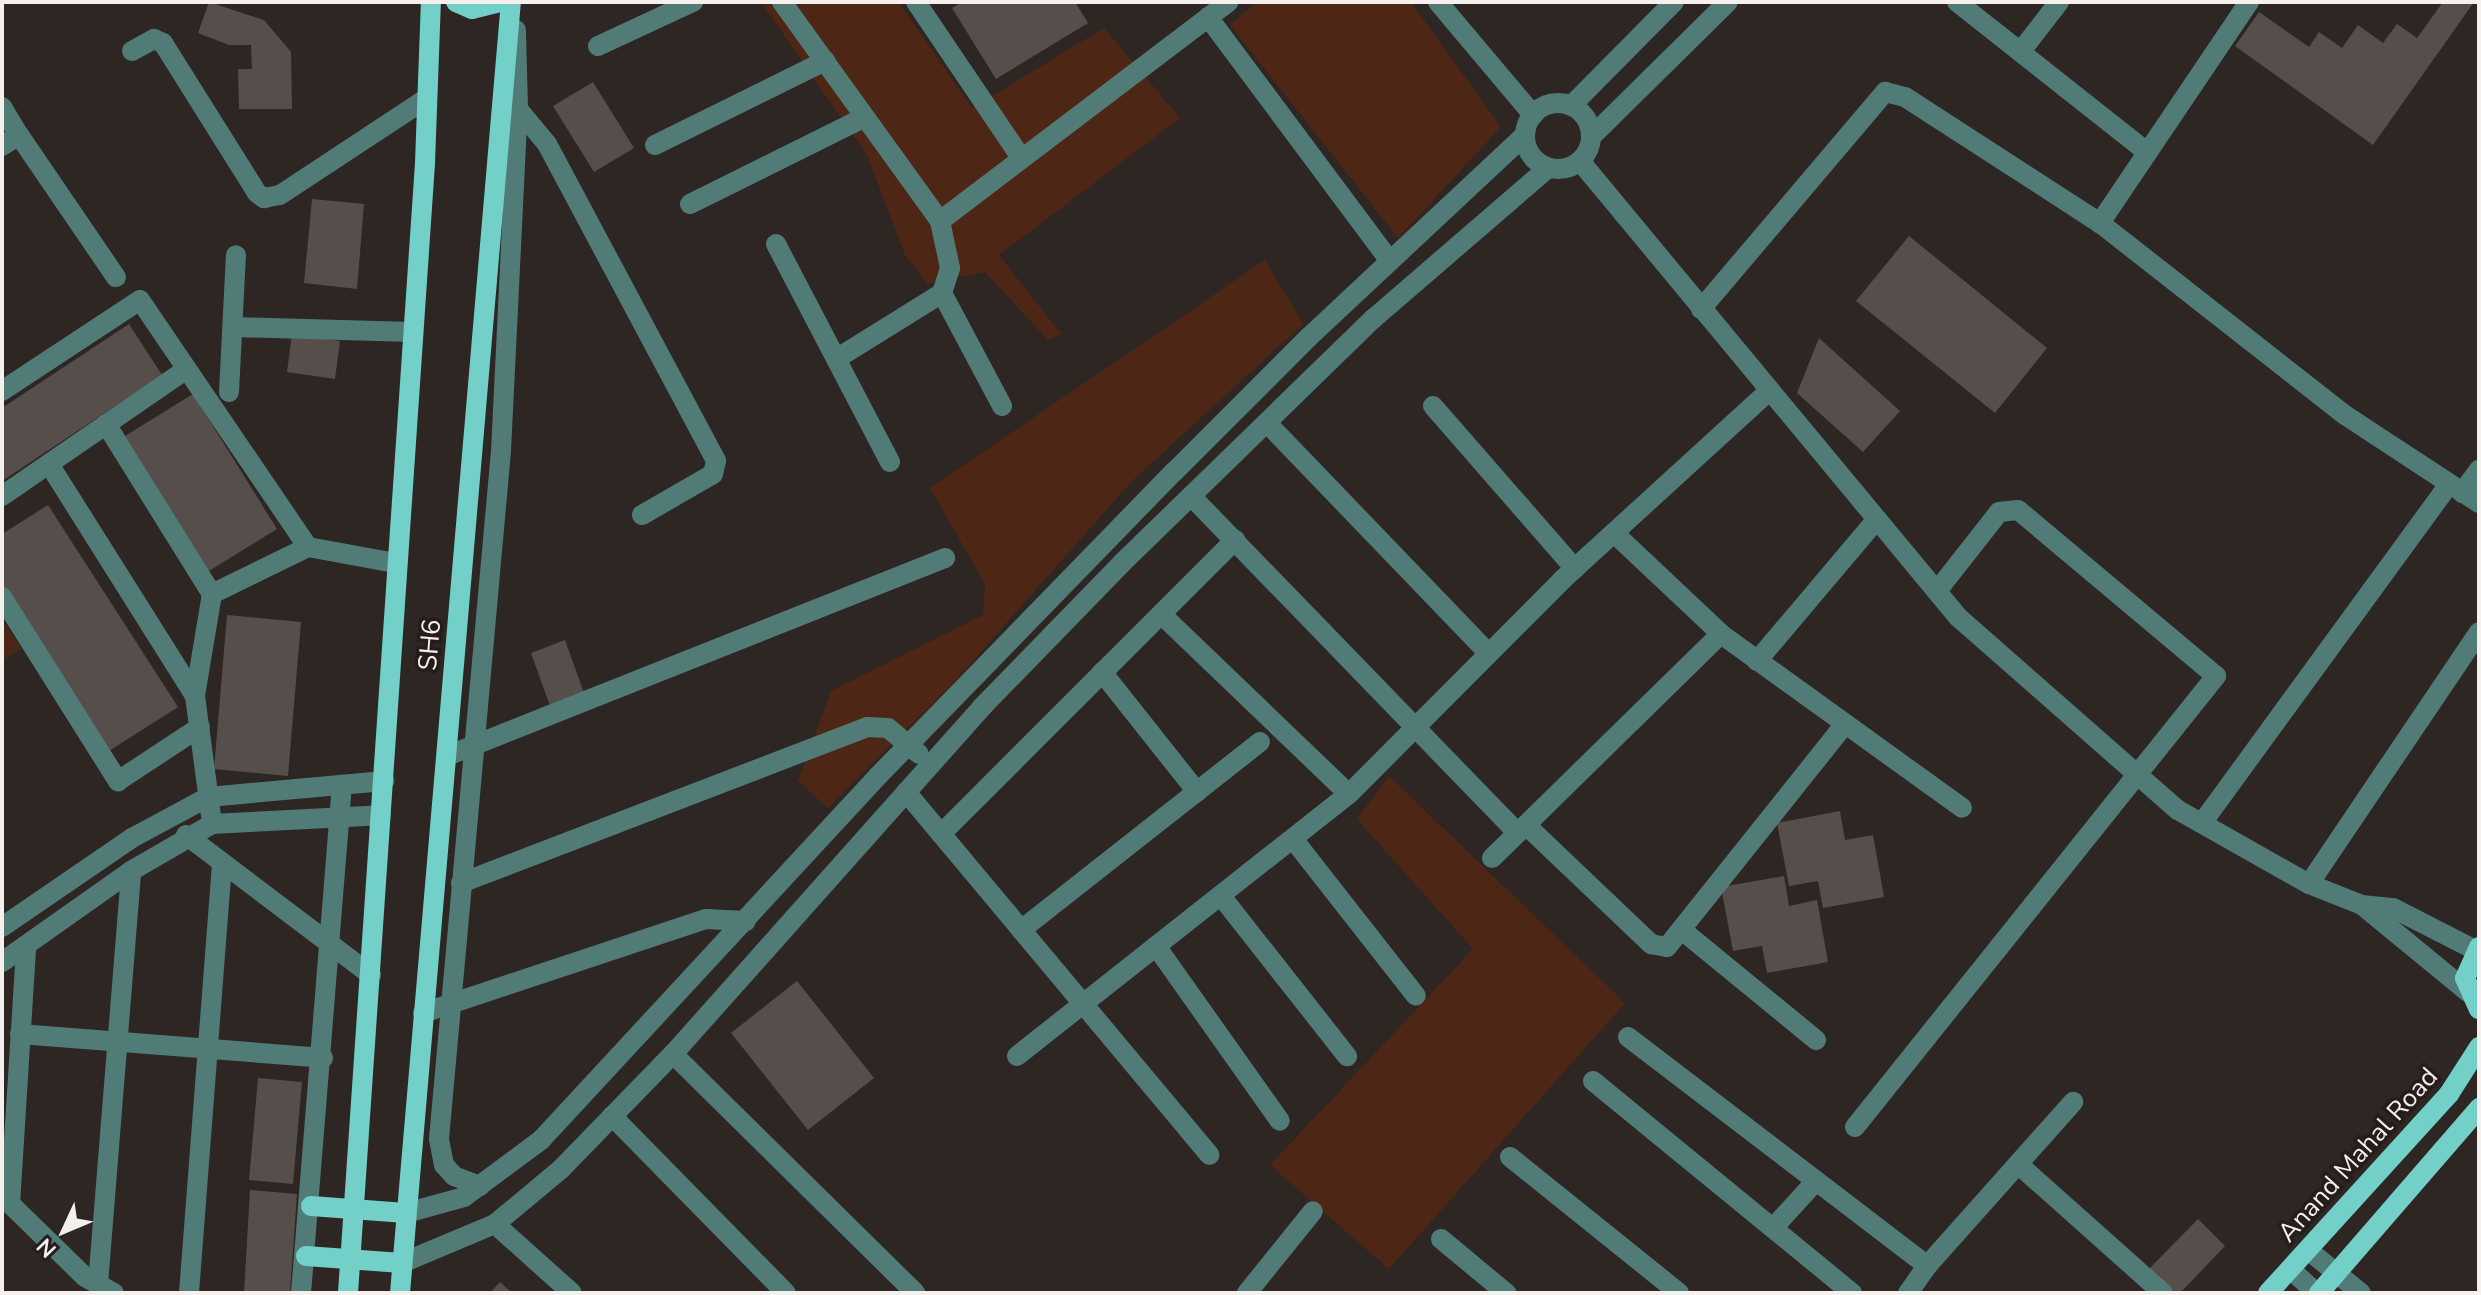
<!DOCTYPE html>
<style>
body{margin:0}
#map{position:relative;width:2481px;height:1295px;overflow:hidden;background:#2e2623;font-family:"Nunito Sans",sans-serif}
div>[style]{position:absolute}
.green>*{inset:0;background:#4e2615}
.building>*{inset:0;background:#564e4b}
.minor>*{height:20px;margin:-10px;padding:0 10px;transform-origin:10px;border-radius:10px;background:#517b77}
.minor>.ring{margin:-10px;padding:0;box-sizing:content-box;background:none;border:20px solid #517b77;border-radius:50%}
.major>*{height:20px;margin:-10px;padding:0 10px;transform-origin:10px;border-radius:10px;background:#73d0c8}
span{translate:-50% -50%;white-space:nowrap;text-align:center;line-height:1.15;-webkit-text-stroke:7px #241d1a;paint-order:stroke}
.street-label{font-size:26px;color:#f5f0ee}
.frame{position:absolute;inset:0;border:4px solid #f5f0ee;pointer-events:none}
.north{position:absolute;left:24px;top:1191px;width:80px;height:80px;-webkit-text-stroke:6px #241d1a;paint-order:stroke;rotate:226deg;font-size:22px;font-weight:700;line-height:32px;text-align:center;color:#f5f0ee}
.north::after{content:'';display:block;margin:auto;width:28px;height:36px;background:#f5f0ee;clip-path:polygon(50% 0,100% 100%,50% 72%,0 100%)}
</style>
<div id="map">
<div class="green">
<div style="clip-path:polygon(761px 2px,899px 2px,972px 108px,1104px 28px,1180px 118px,999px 255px,1061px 334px,1048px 340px,985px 272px,928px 284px,905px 255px,867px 155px)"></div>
<div style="clip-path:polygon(1257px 2px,1411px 2px,1501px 127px,1398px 238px,1230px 25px)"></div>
<div style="clip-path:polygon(1265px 260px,1303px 324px,1133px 480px,955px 681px,828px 808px,798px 781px,831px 691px,983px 615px,985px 584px,930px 488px)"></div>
<div style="clip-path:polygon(2px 620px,21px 648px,2px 661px)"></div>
<div style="clip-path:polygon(1389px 776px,1625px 1003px,1389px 1269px,1270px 1165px,1473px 949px,1357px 819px)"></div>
</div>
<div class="building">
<div style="clip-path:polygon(209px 2px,264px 20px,291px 52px,292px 109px,239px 109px,238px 69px,252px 69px,251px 45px,229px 45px,198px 33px)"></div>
<div style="clip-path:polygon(962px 2px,1075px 2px,1088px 23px,996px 79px,952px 8px)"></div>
<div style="clip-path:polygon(2443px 2px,2474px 2px,2373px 145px,2235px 46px,2259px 12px,2309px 47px,2319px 32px,2342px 48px,2358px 25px,2383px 43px,2397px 24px,2417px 38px)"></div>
<div style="clip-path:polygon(593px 82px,634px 148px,594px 172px,553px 106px)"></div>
<div style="clip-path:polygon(312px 199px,364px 204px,357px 289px,304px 283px)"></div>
<div style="clip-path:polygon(1909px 236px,2047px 348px,1995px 413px,1856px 301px)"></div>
<div style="clip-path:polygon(129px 324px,162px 375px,2px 481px,2px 408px)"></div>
<div style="clip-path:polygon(292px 334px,340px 341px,335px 379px,287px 372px)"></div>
<div style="clip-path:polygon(1819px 338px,1900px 411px,1863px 452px,1797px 393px)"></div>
<div style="clip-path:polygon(193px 394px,277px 529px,209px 571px,125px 436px)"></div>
<div style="clip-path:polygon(48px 505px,178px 707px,109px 751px,2px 586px,2px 534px)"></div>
<div style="clip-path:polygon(227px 615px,301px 622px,288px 776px,214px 769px)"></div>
<div style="clip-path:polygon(565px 640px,584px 693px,550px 706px,531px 653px)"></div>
<div style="clip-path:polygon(1840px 811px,1845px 840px,1873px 835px,1884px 897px,1823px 908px,1818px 881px,1789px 886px,1777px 823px)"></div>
<div style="clip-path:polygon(1784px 876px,1789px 906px,1817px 900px,1828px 962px,1767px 973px,1762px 946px,1733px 951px,1721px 887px)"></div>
<div style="clip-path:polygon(797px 981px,874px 1078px,808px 1130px,731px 1033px)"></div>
<div style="clip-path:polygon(258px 1078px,302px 1082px,293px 1184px,249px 1180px)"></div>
<div style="clip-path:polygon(250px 1190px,297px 1194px,290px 1293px,244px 1293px)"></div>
<div style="clip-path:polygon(2198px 1219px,2225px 1246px,2180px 1293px,2169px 1293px,2147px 1271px)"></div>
<div style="clip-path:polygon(500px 1282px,512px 1293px,490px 1293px)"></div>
</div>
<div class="minor">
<div style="left:782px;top:2px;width:270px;rotate:54.2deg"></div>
<div style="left:940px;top:221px;width:362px;rotate:-37.2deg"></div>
<div style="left:916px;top:2px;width:189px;rotate:56deg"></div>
<div style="left:1438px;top:2px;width:148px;rotate:49.9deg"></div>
<div style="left:1957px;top:2px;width:242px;rotate:38.3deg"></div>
<div style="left:2249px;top:2px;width:267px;rotate:124deg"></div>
<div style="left:2100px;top:223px;width:311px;rotate:38.1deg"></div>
<div style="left:2345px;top:415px;width:160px;rotate:33.3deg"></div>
<div style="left:1208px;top:17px;width:304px;rotate:53.3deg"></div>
<div style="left:598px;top:46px;width:105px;rotate:-24.9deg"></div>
<div style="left:132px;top:51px;width:25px;rotate:-29deg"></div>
<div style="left:154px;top:39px;width:10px;rotate:24deg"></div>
<div style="left:163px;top:43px;width:177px;rotate:57.9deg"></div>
<div style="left:257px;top:193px;width:9px;rotate:36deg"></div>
<div style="left:264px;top:198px;width:16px;rotate:-11deg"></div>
<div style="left:280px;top:195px;width:176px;rotate:-33.4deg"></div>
<div style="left:2021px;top:51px;width:62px;rotate:-52.2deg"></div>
<div class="ring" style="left:1525px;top:103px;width:46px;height:46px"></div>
<div style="left:1571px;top:106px;width:146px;rotate:-45.3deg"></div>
<div style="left:2px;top:107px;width:33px;rotate:59deg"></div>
<div style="left:19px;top:135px;width:20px;rotate:147deg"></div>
<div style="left:518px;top:109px;width:45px;rotate:50.4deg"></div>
<div style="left:547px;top:144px;width:359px;rotate:61.9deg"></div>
<div style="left:716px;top:461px;width:13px;rotate:103deg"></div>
<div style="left:713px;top:474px;width:82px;rotate:150deg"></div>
<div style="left:19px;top:135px;width:172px;rotate:55.7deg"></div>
<div style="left:1591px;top:137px;width:192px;rotate:-44.6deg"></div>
<div style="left:655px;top:145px;width:190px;rotate:-26.3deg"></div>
<div style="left:1580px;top:161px;width:592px;rotate:50.34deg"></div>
<div style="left:1958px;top:617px;width:293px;rotate:41.3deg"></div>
<div style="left:2178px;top:810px;width:150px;rotate:29.5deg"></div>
<div style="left:2309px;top:884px;width:57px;rotate:21.6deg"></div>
<div style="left:2362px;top:905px;width:31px;rotate:6deg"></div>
<div style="left:2393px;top:908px;width:92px;rotate:27.1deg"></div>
<div style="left:690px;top:204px;width:195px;rotate:-26.4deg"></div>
<div style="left:776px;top:244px;width:246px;rotate:62.4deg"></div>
<div style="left:942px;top:293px;width:128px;rotate:62deg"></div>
<div style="left:1701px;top:309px;width:285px;rotate:-49.7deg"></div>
<div style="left:1885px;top:92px;width:21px;rotate:14deg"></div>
<div style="left:1905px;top:97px;width:232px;rotate:32.9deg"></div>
<div style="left:233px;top:327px;width:179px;rotate:1.6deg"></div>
<div style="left:836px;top:359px;width:125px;rotate:-31.9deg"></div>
<div style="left:942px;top:293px;width:26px;rotate:-72deg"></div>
<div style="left:950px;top:268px;width:48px;rotate:-102deg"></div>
<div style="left:2px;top:391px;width:165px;rotate:-33.4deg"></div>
<div style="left:140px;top:300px;width:299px;rotate:55.8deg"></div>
<div style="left:308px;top:547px;width:107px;rotate:153.9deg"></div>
<div style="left:212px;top:594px;width:103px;rotate:99.5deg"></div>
<div style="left:195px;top:696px;width:129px;rotate:82.4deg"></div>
<div style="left:229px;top:392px;width:137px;rotate:-87.1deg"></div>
<div style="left:1433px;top:406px;width:216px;rotate:48.9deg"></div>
<div style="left:1267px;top:423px;width:320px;rotate:46.1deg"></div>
<div style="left:106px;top:424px;width:200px;rotate:58.1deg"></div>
<div style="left:49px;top:464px;width:274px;rotate:57.8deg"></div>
<div style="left:2462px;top:493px;width:29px;rotate:-54deg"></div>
<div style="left:2px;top:496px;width:224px;rotate:-34.5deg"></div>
<div style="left:1192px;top:497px;width:468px;rotate:45.9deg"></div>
<div style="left:1614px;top:533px;width:147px;rotate:43.3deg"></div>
<div style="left:1721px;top:634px;width:297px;rotate:35.8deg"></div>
<div style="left:308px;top:547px;width:88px;rotate:10.4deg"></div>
<div style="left:2px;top:597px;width:218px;rotate:57.8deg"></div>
<div style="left:118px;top:781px;width:98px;rotate:-33.4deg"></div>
<div style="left:1161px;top:614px;width:260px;rotate:43.8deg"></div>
<div style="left:1757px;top:661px;width:185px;rotate:-49.8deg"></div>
<div style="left:1102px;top:672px;width:153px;rotate:51.6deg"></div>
<div style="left:447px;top:756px;width:536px;rotate:-21.68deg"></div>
<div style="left:906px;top:792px;width:473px;rotate:50.1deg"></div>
<div style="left:2202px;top:823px;width:417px;rotate:-53.9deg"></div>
<div style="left:1526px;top:825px;width:173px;rotate:43.6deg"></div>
<div style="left:1651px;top:944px;width:16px;rotate:11deg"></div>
<div style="left:1667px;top:947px;width:285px;rotate:-51.4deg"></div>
<div style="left:941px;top:834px;width:416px;rotate:-45deg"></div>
<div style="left:186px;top:835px;width:232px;rotate:37.1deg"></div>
<div style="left:1293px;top:839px;width:199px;rotate:51.9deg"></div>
<div style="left:1492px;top:858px;width:320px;rotate:-44.4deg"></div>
<div style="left:461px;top:883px;width:435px;rotate:-21deg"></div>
<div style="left:867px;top:727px;width:21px;rotate:3deg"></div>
<div style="left:888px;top:728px;width:40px;rotate:40deg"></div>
<div style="left:2309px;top:884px;width:304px;rotate:-56deg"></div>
<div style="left:1221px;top:896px;width:204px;rotate:51.8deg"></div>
<div style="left:2362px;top:905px;width:137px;rotate:39.4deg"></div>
<div style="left:2px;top:927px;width:158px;rotate:-34.4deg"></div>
<div style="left:132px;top:838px;width:86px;rotate:-28.3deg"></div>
<div style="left:208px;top:797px;width:177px;rotate:-5.2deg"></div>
<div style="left:1021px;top:930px;width:304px;rotate:-38.2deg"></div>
<div style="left:1683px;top:931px;width:172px;rotate:39.3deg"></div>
<div style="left:1156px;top:946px;width:214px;rotate:54.7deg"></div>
<div style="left:2px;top:962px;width:158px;rotate:-35.2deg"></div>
<div style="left:131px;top:871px;width:94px;rotate:-30.1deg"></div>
<div style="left:212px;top:824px;width:169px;rotate:-3deg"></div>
<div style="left:423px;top:1013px;width:298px;rotate:-18.4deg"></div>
<div style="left:706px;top:919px;width:40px;rotate:2.9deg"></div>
<div style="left:20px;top:1034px;width:304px;rotate:4.5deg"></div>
<div style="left:1628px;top:1037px;width:377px;rotate:37.4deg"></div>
<div style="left:1927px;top:1266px;width:33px;rotate:125deg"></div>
<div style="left:673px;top:1054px;width:340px;rotate:44.6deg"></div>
<div style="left:1017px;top:1056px;width:423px;rotate:-38.3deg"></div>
<div style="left:1349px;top:794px;width:302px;rotate:-45.1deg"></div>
<div style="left:1562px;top:580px;width:279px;rotate:-42.4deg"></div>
<div style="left:1593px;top:1081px;width:335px;rotate:39.3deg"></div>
<div style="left:612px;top:1116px;width:248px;rotate:45.5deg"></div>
<div style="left:1855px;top:1127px;width:578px;rotate:-51.32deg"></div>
<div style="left:2216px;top:676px;width:258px;rotate:-140deg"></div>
<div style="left:2018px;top:510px;width:19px;rotate:174deg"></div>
<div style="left:1999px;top:512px;width:100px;rotate:128.1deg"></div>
<div style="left:1510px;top:1157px;width:217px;rotate:38.8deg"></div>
<div style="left:2018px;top:1164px;width:194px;rotate:41.7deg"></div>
<div style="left:480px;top:1186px;width:28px;rotate:-159deg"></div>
<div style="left:454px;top:1176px;width:15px;rotate:-132deg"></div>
<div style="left:444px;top:1165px;width:26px;rotate:-101deg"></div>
<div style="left:439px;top:1139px;width:691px;rotate:-84.85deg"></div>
<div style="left:501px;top:451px;width:342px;rotate:-87.2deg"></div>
<div style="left:518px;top:109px;width:79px;rotate:-91.5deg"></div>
<div style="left:2px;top:1196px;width:116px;rotate:44.3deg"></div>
<div style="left:85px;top:1277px;width:33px;rotate:29deg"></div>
<div style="left:10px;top:1204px;width:257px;rotate:-86.4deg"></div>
<div style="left:406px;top:1213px;width:60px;rotate:-15.4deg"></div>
<div style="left:464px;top:1197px;width:96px;rotate:-36.5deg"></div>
<div style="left:541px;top:1140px;width:496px;rotate:-47.2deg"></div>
<div style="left:878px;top:776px;width:424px;rotate:-45.8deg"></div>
<div style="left:1174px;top:472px;width:191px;rotate:-45deg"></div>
<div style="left:1309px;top:337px;width:296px;rotate:-43.1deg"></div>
<div style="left:495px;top:1224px;width:103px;rotate:41.9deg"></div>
<div style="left:1773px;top:1228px;width:64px;rotate:-47.5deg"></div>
<div style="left:1441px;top:1239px;width:85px;rotate:39.7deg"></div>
<div style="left:2308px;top:1250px;width:68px;rotate:39.1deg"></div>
<div style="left:402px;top:1263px;width:101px;rotate:-22.8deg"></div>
<div style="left:495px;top:1224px;width:86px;rotate:-39.8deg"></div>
<div style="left:561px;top:1169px;width:161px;rotate:-45.8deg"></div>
<div style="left:673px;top:1054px;width:465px;rotate:-48.3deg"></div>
<div style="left:982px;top:707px;width:202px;rotate:-45.8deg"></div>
<div style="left:1123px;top:562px;width:349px;rotate:-44.2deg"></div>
<div style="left:1373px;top:319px;width:231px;rotate:-40.8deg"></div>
<div style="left:1927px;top:1266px;width:220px;rotate:-48.3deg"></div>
<div style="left:2290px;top:1269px;width:36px;rotate:42deg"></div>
<div style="left:98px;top:1284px;width:414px;rotate:-85.4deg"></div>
<div style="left:189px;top:1293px;width:430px;rotate:-85.6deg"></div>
<div style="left:301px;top:1293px;width:510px;rotate:-85.39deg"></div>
<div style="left:1247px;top:1293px;width:105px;rotate:-51.2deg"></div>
</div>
<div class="major">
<div style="left:456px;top:2px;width:17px;rotate:24deg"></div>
<div style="left:472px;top:9px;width:29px;rotate:-14deg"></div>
<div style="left:2479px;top:947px;width:34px;rotate:114deg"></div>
<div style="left:2465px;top:978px;width:34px;rotate:66deg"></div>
<div style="left:311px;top:1206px;width:95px;rotate:4.2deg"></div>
<div style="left:306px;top:1256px;width:96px;rotate:4.2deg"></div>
<div style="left:348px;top:1293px;width:1133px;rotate:-86.1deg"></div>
<div style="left:425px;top:163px;width:161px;rotate:-87.9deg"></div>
<div style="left:400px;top:1293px;width:1296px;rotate:-85.09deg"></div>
<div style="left:2268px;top:1293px;width:269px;rotate:-47.7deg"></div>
<div style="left:2449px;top:1094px;width:56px;rotate:-57.4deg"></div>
<div style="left:2319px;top:1293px;width:245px;rotate:-49.1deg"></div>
</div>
<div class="street-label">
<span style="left:430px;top:645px;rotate:-85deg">SH6</span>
<span style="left:2358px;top:1155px;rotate:-48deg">Anand Mahal Road</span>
</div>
<div class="frame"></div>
<div class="north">N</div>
</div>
